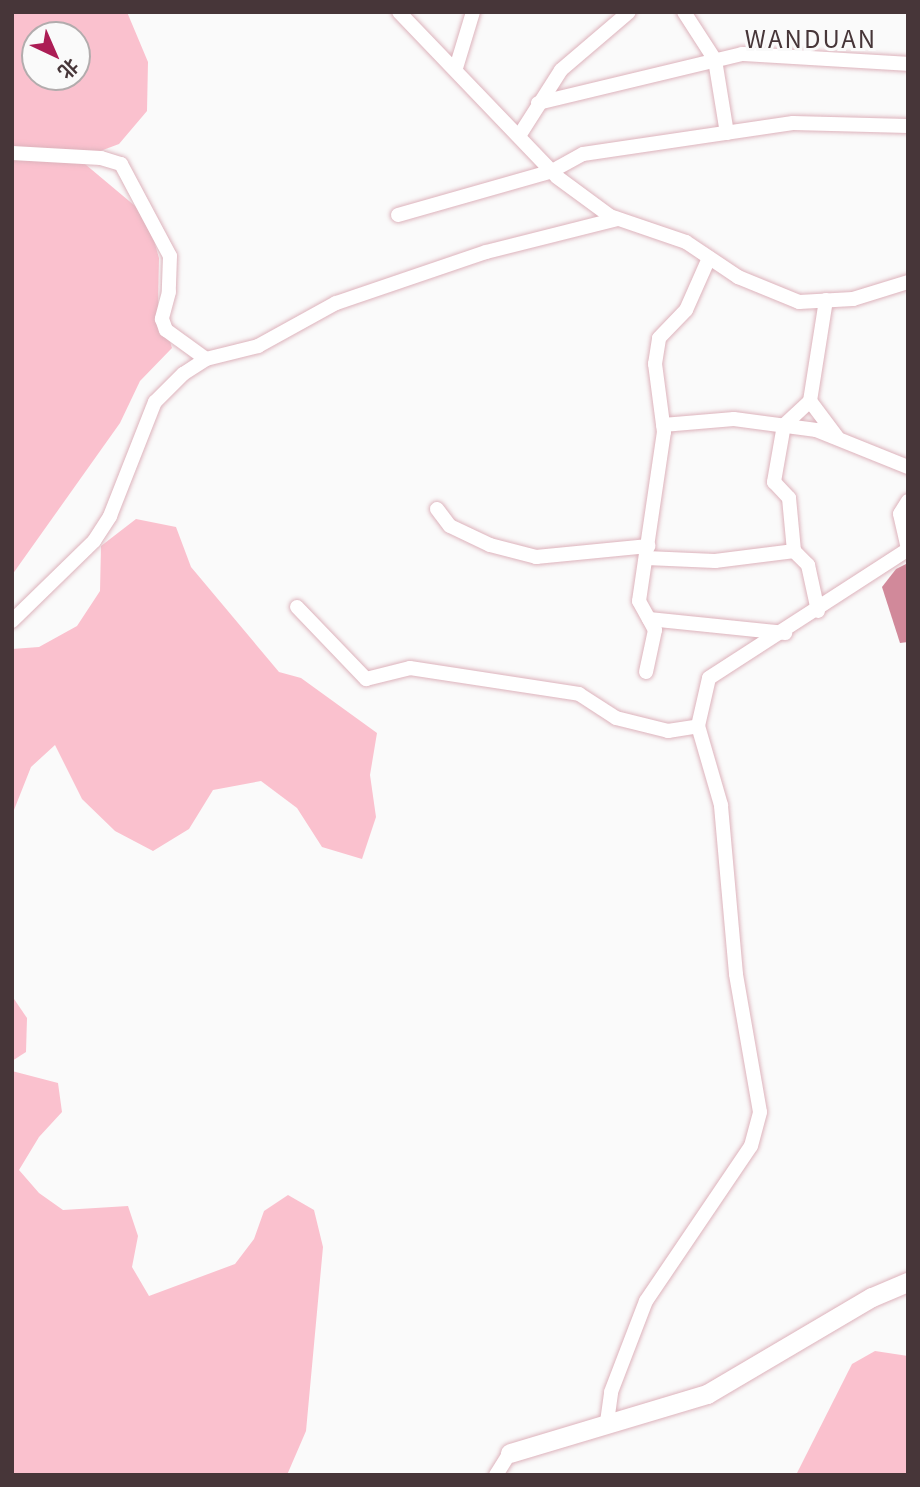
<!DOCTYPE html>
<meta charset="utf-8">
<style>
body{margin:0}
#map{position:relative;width:920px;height:1487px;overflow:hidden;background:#fafafa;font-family:Georgia,"Noto Sans SC",serif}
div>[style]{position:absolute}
.green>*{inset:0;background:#fac1ce}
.water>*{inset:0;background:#d1899a}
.roads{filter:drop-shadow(0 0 2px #ddb3bc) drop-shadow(0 0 2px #ddb3bc)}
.street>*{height:14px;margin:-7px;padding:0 7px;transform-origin:7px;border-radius:7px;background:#fff}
.secondary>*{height:19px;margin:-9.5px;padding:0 9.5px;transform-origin:9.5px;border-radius:9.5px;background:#fff}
span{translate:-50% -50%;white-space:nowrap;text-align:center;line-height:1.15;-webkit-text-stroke:6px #fafafa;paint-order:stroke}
.quarter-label{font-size:24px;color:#473639;letter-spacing:2px}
.frame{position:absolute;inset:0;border:14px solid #473639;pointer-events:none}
.north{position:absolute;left:21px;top:21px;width:70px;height:70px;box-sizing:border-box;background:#fafafa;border:2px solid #b2acad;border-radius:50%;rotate:136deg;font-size:19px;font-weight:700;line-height:28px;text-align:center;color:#473639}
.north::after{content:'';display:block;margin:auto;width:24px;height:32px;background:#ac1d55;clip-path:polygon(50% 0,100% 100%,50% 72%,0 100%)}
</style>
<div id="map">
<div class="green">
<div style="clip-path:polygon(evenodd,12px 12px,127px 12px,148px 62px,147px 111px,119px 144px,79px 159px,147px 216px,159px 258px,158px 304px,172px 348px,140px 381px,120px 423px,12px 575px,12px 12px,35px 35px,77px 35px,77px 77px,35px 77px,35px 35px)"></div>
<div style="clip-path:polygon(136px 519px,176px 527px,191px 567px,279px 672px,301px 678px,377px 733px,370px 775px,376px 817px,362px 859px,322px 847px,297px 808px,261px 781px,213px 790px,189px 829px,153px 851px,115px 831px,82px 799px,55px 745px,31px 767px,12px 815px,12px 649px,39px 647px,77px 626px,100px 591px,101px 546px)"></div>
<div style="clip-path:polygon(12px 996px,27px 1018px,26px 1052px,12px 1061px)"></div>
<div style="clip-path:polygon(12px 1071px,58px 1083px,62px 1112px,39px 1137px,19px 1170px,39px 1193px,63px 1210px,128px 1206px,138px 1236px,132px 1267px,149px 1296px,235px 1264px,254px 1239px,264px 1211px,288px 1195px,314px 1210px,323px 1247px,306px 1431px,287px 1475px,12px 1475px)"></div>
<div style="clip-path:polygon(875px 1351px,908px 1356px,908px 1475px,796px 1475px,852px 1364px)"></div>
</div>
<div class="water">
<div style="clip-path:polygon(908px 563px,908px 642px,900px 643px,882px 587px,896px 569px)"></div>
</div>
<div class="roads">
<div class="street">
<div style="left:399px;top:12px;width:228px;rotate:46.2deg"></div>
<div style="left:557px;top:177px;width:66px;rotate:36.3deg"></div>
<div style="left:610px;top:216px;width:80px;rotate:18.9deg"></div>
<div style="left:686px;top:242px;width:63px;rotate:33.9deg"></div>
<div style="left:738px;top:277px;width:66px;rotate:22.3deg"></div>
<div style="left:799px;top:302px;width:54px;rotate:-3.2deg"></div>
<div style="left:853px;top:299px;width:58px;rotate:-17.2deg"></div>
<div style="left:684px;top:12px;width:57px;rotate:57.1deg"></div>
<div style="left:715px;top:60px;width:74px;rotate:80.7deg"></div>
<div style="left:456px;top:68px;width:59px;rotate:-73.1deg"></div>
<div style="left:538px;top:103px;width:210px;rotate:-13.5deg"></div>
<div style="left:742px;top:54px;width:166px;rotate:3.4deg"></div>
<div style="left:519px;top:136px;width:78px;rotate:-57.5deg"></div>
<div style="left:561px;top:70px;width:89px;rotate:-40.5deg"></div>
<div style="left:12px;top:153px;width:89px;rotate:3.2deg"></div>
<div style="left:101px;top:158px;width:21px;rotate:17deg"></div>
<div style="left:121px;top:164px;width:104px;rotate:62deg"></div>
<div style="left:170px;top:256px;width:36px;rotate:92deg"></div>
<div style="left:169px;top:292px;width:28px;rotate:105deg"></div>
<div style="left:162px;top:319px;width:12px;rotate:70deg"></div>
<div style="left:166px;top:330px;width:49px;rotate:35.9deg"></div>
<div style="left:398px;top:215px;width:160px;rotate:-15.9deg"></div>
<div style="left:552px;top:171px;width:35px;rotate:-29deg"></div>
<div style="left:583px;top:154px;width:212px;rotate:-8.4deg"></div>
<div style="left:793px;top:123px;width:115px;rotate:1.5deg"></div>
<div style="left:826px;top:300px;width:102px;rotate:99deg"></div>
<div style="left:810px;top:401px;width:45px;rotate:53.1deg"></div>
<div style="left:810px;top:401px;width:35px;rotate:137deg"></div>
<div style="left:784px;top:425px;width:58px;rotate:100deg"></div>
<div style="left:774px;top:482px;width:22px;rotate:47deg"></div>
<div style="left:789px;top:498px;width:53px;rotate:84.6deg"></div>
<div style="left:794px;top:551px;width:20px;rotate:45deg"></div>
<div style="left:808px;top:565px;width:47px;rotate:77.7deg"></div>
<div style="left:663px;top:425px;width:71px;rotate:-4.8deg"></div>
<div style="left:734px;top:419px;width:83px;rotate:7.6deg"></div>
<div style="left:816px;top:430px;width:99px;rotate:21.9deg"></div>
<div style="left:908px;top:501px;width:15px;rotate:122deg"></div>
<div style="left:900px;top:514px;width:37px;rotate:77deg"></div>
<div style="left:437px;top:509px;width:21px;rotate:53deg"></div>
<div style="left:450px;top:526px;width:44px;rotate:25.4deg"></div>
<div style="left:490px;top:545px;width:48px;rotate:14.6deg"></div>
<div style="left:536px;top:557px;width:113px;rotate:-5.6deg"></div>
<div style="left:646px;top:558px;width:69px;rotate:2.5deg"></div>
<div style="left:715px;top:561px;width:80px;rotate:-7.2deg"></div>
<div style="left:297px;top:607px;width:100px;rotate:46.2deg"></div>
<div style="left:366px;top:679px;width:45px;rotate:-14deg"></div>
<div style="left:410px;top:668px;width:171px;rotate:8.7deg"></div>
<div style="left:579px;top:694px;width:44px;rotate:33deg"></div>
<div style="left:616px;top:718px;width:54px;rotate:14deg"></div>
<div style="left:668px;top:731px;width:30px;rotate:-9deg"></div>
<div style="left:698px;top:726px;width:49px;rotate:-77.1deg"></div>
<div style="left:709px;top:678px;width:236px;rotate:-32.9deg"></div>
<div style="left:649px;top:619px;width:137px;rotate:5.9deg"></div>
<div style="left:12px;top:621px;width:115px;rotate:-44.3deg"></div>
<div style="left:94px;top:541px;width:30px;rotate:-57deg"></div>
<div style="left:110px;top:516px;width:123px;rotate:-68.5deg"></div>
<div style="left:155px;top:402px;width:40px;rotate:-45deg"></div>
<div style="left:183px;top:374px;width:27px;rotate:-33deg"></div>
<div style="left:206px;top:359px;width:54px;rotate:-14deg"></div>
<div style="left:258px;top:346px;width:89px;rotate:-28.9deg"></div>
<div style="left:336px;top:303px;width:158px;rotate:-18.8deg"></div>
<div style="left:486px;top:252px;width:135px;rotate:-14.1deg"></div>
<div style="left:646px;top:672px;width:43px;rotate:-77.9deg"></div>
<div style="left:655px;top:630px;width:33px;rotate:-119deg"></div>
<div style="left:639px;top:601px;width:171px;rotate:-81.6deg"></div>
<div style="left:664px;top:432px;width:69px;rotate:-97.5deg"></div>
<div style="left:655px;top:364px;width:26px;rotate:-81deg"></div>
<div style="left:659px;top:338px;width:39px;rotate:-46deg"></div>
<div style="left:686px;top:310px;width:57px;rotate:-66.1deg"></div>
<div style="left:607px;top:1422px;width:30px;rotate:-82deg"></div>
<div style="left:611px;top:1392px;width:97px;rotate:-69deg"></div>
<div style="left:646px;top:1301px;width:187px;rotate:-55.9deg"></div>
<div style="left:751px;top:1146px;width:35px;rotate:-75deg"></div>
<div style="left:760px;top:1112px;width:140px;rotate:-99.9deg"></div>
<div style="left:736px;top:974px;width:170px;rotate:-95.1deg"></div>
<div style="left:721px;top:805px;width:82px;rotate:-106.2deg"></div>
<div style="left:496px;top:1475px;width:26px;rotate:-58deg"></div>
</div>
<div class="secondary">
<div style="left:510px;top:1453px;width:206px;rotate:-16.7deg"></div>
<div style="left:707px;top:1394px;width:191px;rotate:-30.5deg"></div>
<div style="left:872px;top:1297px;width:39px;rotate:-23deg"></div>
</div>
</div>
<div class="quarter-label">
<span style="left:811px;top:38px">WANDUAN</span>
</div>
<div class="frame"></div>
<div class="north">北</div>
</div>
